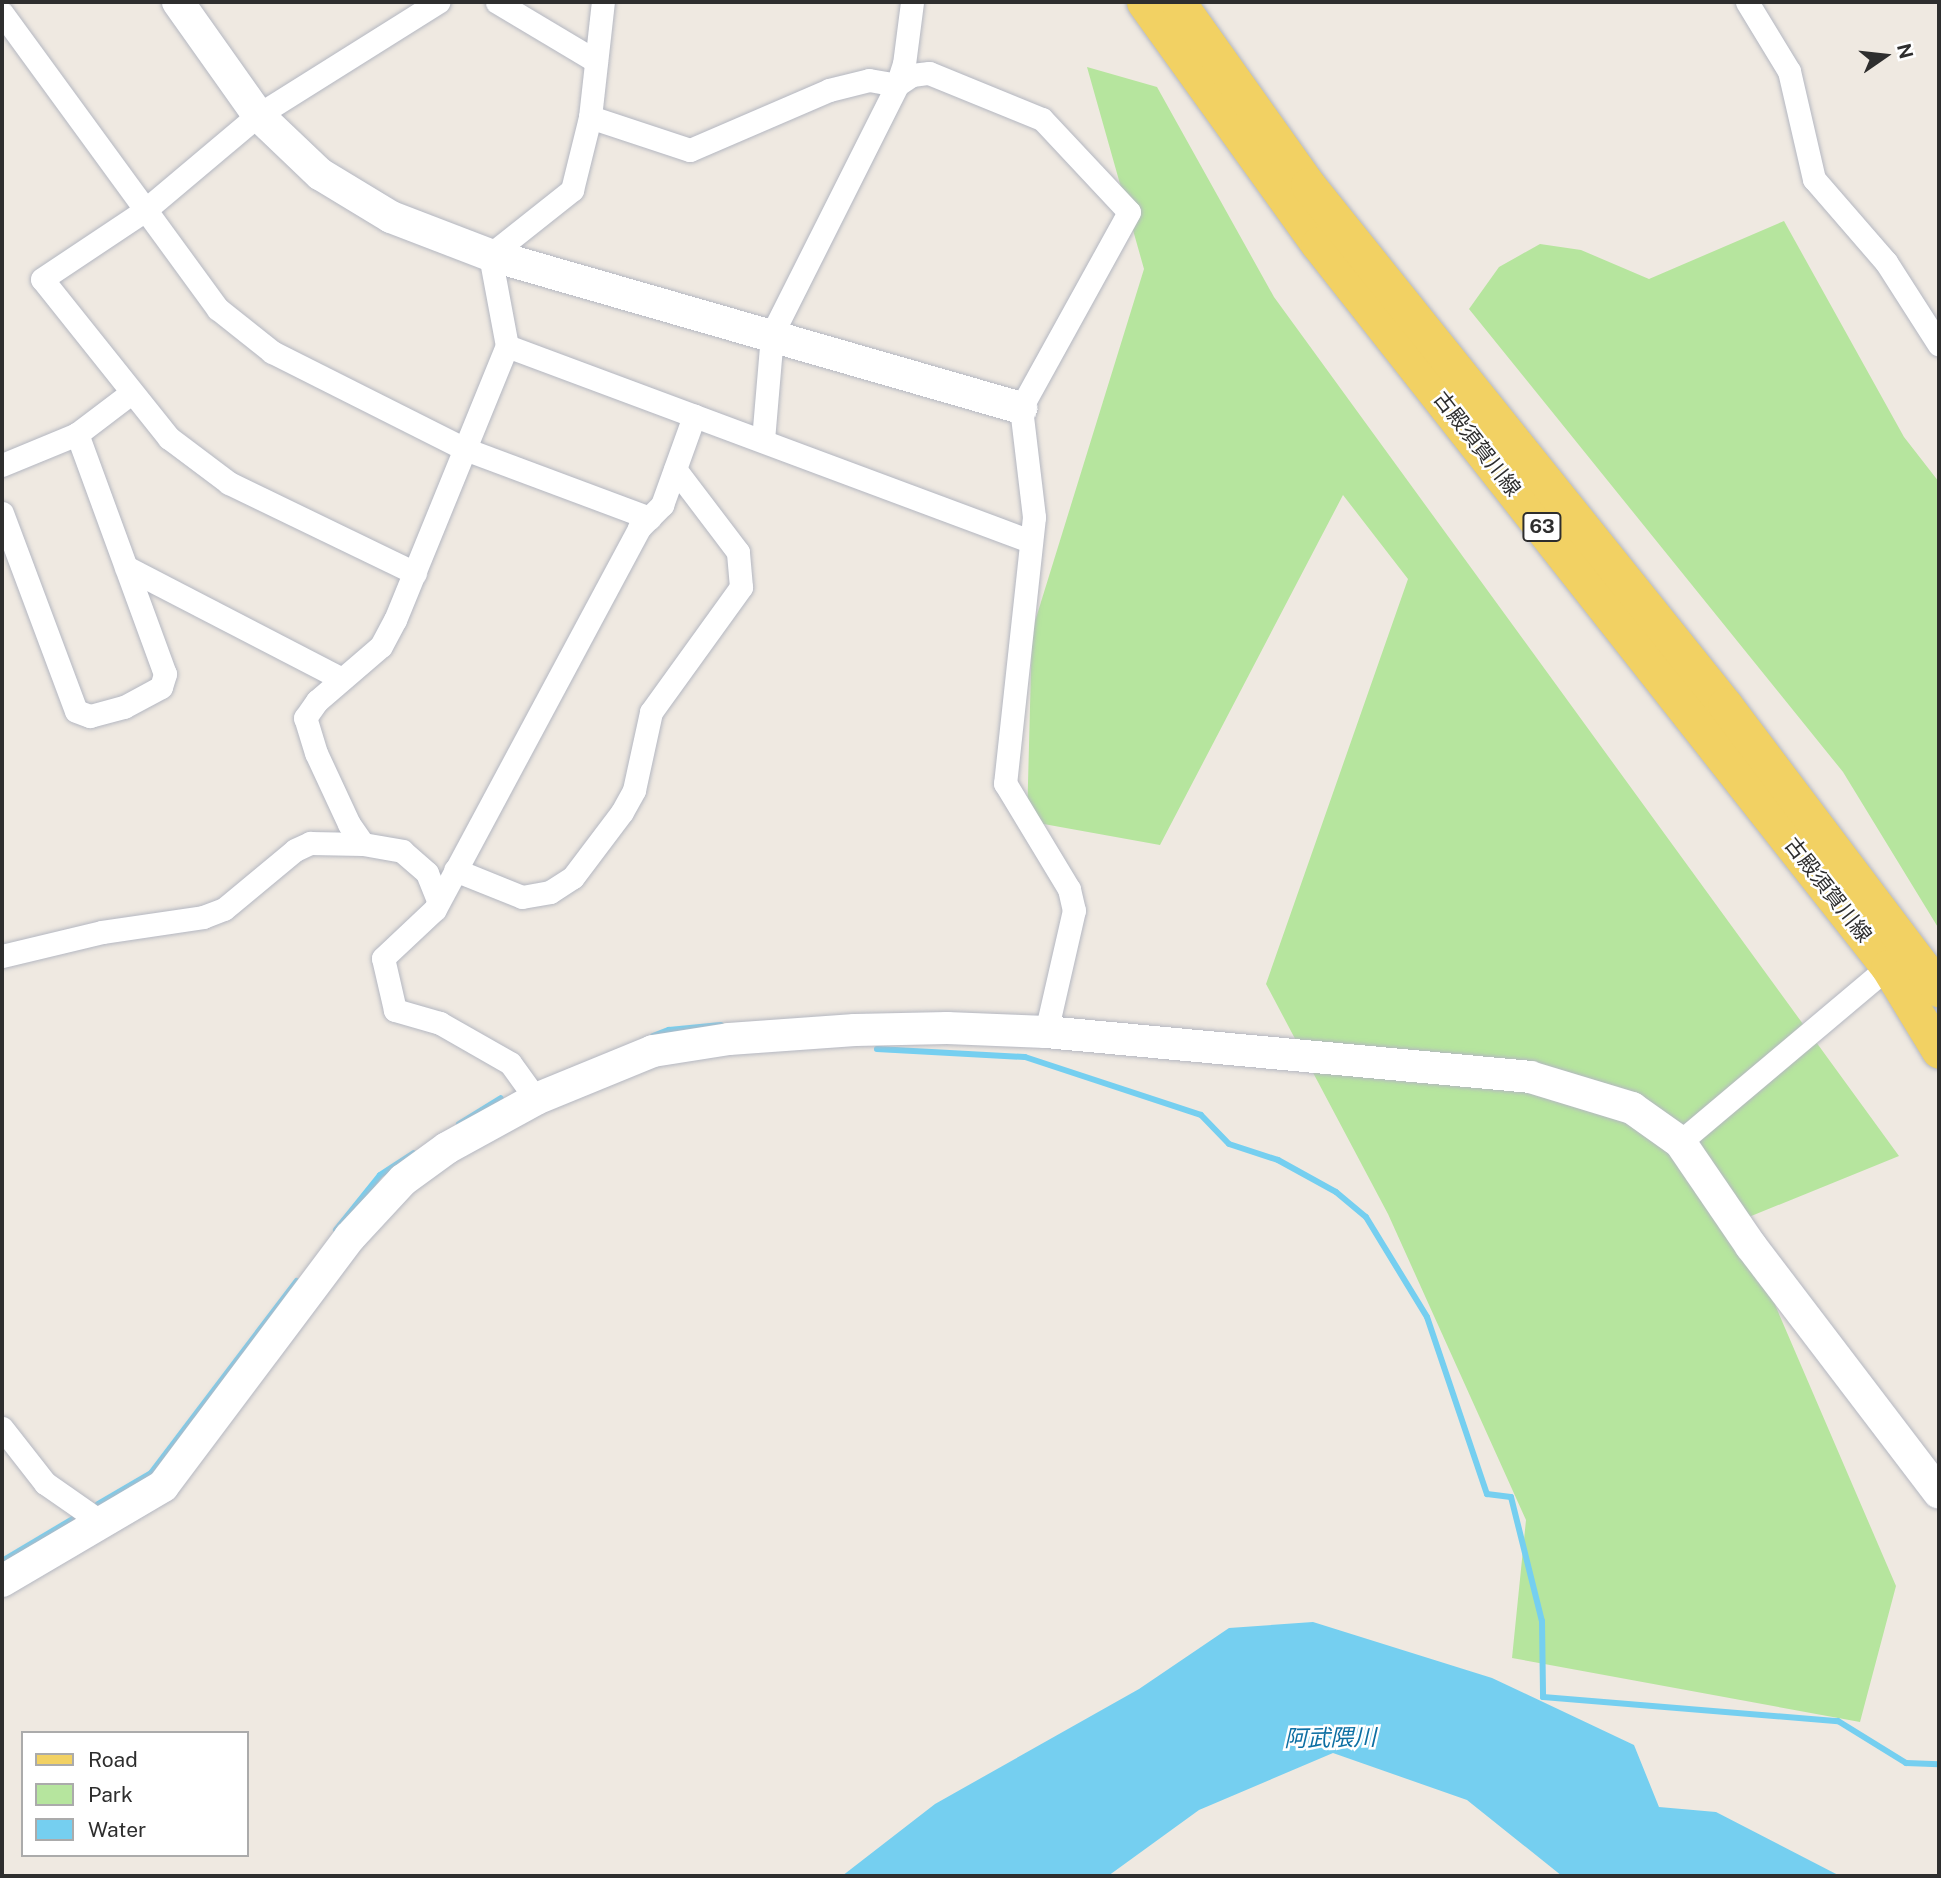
<!DOCTYPE html>
<meta charset="utf-8">
<style>
body{margin:0}
#map{position:relative;width:1941px;height:1878px;overflow:hidden;background:#efe9e1;font-family:"Public Sans","Noto Sans JP",sans-serif}
div>[style]{position:absolute}
.green>*{inset:0;background:#b6e59e}
.water>*{inset:0;background:#75cff0}
.stream>*{height:6px;margin:-3px;padding:0 3px;transform-origin:3px;border-radius:3px;background:#75cff0}
.roads{filter:drop-shadow(0 0 2px #b4b7c1) drop-shadow(0 0 2px #b4b7c1)}
.street>*{height:23px;margin:-11.5px;padding:0 11.5px;transform-origin:11.5px;border-radius:11.5px;background:#fff}
.secondary>*{height:32px;margin:-16px;padding:0 16px;transform-origin:16px;border-radius:16px;background:#fff}
.primary>*{height:35px;margin:-17.5px;padding:0 17.5px;transform-origin:17.5px;border-radius:17.5px;background:#f2d163}
span{translate:-50% -50%;white-space:nowrap;text-align:center;line-height:1.15;-webkit-text-stroke:5px #fff;paint-order:stroke}
.shield-label span{padding:2px 5px;background:#fff;border:2px solid;border-radius:5px;-webkit-text-stroke-width:0}
.shield-label{font-size:19px;color:#2e2e2e;font-weight:700}
.street-label{font-size:21px;color:#2e2e2e}
.water-label{font-size:23px;color:#0d6fa3;font-style:italic}
.frame{position:absolute;inset:0;border:4px solid #2e2e2e;pointer-events:none}
.legend{position:absolute;left:21px;top:1731px;width:228px;height:126px;box-sizing:border-box;background:#fff;border:2px solid #ababab;margin:0;padding:9px 12px;list-style:none;font-size:21px;color:#2e2e2e}
.legend li{display:flex;align-items:center;gap:14px;height:35px}
.legend b{width:35px;border:2px solid #ababab}
.north{position:absolute;left:1850px;top:21px;width:70px;height:70px;-webkit-text-stroke:5px #fff;paint-order:stroke;rotate:76deg;font-size:19px;font-weight:700;line-height:28px;text-align:center;color:#2e2e2e}
.north::after{content:'';display:block;margin:auto;width:24px;height:32px;background:#2e2e2e;clip-path:polygon(50% 0,100% 100%,50% 72%,0 100%)}
</style>
<div id="map">
<div class="green">
<div style="clip-path:polygon(1087px 67px,1157px 87px,1274px 297px,1899px 1156px,1739px 1221px,1896px 1586px,1860px 1722px,1512px 1658px,1526px 1520px,1388px 1214px,1266px 984px,1408px 579px,1343px 495px,1160px 845px,1027px 821px,1032px 631px,1144px 269px)"></div>
<div style="clip-path:polygon(1784px 221px,1904px 437px,1939px 482px,1939px 929px,1843px 772px,1469px 309px,1499px 267px,1540px 244px,1581px 250px,1649px 279px)"></div>
</div>
<div class="water">
<div style="clip-path:polygon(1313px 1622px,1492px 1678px,1634px 1745px,1659px 1807px,1716px 1812px,1840px 1876px,1562px 1876px,1467px 1800px,1333px 1753px,1199px 1810px,1108px 1876px,842px 1876px,935px 1804px,1139px 1689px,1229px 1628px)"></div>
</div>
<div class="stream">
<div style="left:653px;top:1036px;width:17px;rotate:-21deg"></div>
<div style="left:669px;top:1030px;width:52px;rotate:-5.5deg"></div>
<div style="left:877px;top:1049px;width:148px;rotate:3.1deg"></div>
<div style="left:1025px;top:1057px;width:185px;rotate:18.2deg"></div>
<div style="left:1201px;top:1115px;width:40px;rotate:46deg"></div>
<div style="left:1229px;top:1144px;width:52px;rotate:18.1deg"></div>
<div style="left:1278px;top:1160px;width:66px;rotate:28.9deg"></div>
<div style="left:1336px;top:1192px;width:39px;rotate:40deg"></div>
<div style="left:1366px;top:1217px;width:117px;rotate:58.6deg"></div>
<div style="left:1427px;top:1317px;width:187px;rotate:71.3deg"></div>
<div style="left:1487px;top:1494px;width:24px;rotate:7deg"></div>
<div style="left:1511px;top:1497px;width:128px;rotate:76deg"></div>
<div style="left:1542px;top:1621px;width:76px;rotate:89.2deg"></div>
<div style="left:1543px;top:1697px;width:296px;rotate:4.7deg"></div>
<div style="left:1838px;top:1721px;width:80px;rotate:31.7deg"></div>
<div style="left:1906px;top:1763px;width:33px;rotate:2deg"></div>
<div style="left:459px;top:1124px;width:49px;rotate:-31.8deg"></div>
<div style="left:336px;top:1230px;width:70px;rotate:-51.3deg"></div>
<div style="left:380px;top:1175px;width:40px;rotate:-32.9deg"></div>
<div style="left:98px;top:1504px;width:61px;rotate:-30.3deg"></div>
<div style="left:151px;top:1473px;width:241px;rotate:-52.8deg"></div>
<div style="left:2px;top:1561px;width:86px;rotate:-30.7deg"></div>
</div>
<div class="roads">
<div class="street">
<div style="left:497px;top:2px;width:115px;rotate:30.8deg"></div>
<div style="left:1747px;top:2px;width:81px;rotate:58.7deg"></div>
<div style="left:1789px;top:71px;width:111px;rotate:77deg"></div>
<div style="left:1814px;top:179px;width:110px;rotate:49.1deg"></div>
<div style="left:1886px;top:262px;width:98px;rotate:57.4deg"></div>
<div style="left:2px;top:13px;width:366px;rotate:53.9deg"></div>
<div style="left:218px;top:309px;width:69px;rotate:38.5deg"></div>
<div style="left:272px;top:352px;width:216px;rotate:26.7deg"></div>
<div style="left:465px;top:449px;width:197px;rotate:20.5deg"></div>
<div style="left:590px;top:117px;width:105px;rotate:18.3deg"></div>
<div style="left:690px;top:150px;width:151px;rotate:-23.3deg"></div>
<div style="left:829px;top:90px;width:41px;rotate:-14deg"></div>
<div style="left:869px;top:80px;width:28px;rotate:10deg"></div>
<div style="left:897px;top:85px;width:18px;rotate:-34deg"></div>
<div style="left:912px;top:75px;width:17px;rotate:-7deg"></div>
<div style="left:929px;top:73px;width:122px;rotate:22.2deg"></div>
<div style="left:1042px;top:119px;width:127px;rotate:46.9deg"></div>
<div style="left:1129px;top:212px;width:224px;rotate:118.9deg"></div>
<div style="left:1021px;top:408px;width:110px;rotate:83.2deg"></div>
<div style="left:1034px;top:517px;width:268px;rotate:96.2deg"></div>
<div style="left:1005px;top:783px;width:124px;rotate:58.9deg"></div>
<div style="left:1069px;top:889px;width:22px;rotate:77deg"></div>
<div style="left:1074px;top:910px;width:125px;rotate:102.9deg"></div>
<div style="left:507px;top:346px;width:558px;rotate:20.45deg"></div>
<div style="left:763px;top:440px;width:106px;rotate:-85.1deg"></div>
<div style="left:772px;top:334px;width:279px;rotate:-63.3deg"></div>
<div style="left:897px;top:85px;width:22px;rotate:-72deg"></div>
<div style="left:904px;top:64px;width:63px;rotate:-82.6deg"></div>
<div style="left:2px;top:465px;width:81px;rotate:-22.5deg"></div>
<div style="left:77px;top:434px;width:68px;rotate:-37.2deg"></div>
<div style="left:2px;top:513px;width:211px;rotate:69.5deg"></div>
<div style="left:76px;top:711px;width:15px;rotate:20deg"></div>
<div style="left:90px;top:716px;width:35px;rotate:-15deg"></div>
<div style="left:124px;top:707px;width:42px;rotate:-28.4deg"></div>
<div style="left:161px;top:687px;width:14px;rotate:-73deg"></div>
<div style="left:165px;top:674px;width:256px;rotate:-110.1deg"></div>
<div style="left:126px;top:567px;width:243px;rotate:27.4deg"></div>
<div style="left:415px;top:573px;width:207px;rotate:-154.2deg"></div>
<div style="left:229px;top:483px;width:75px;rotate:-143.1deg"></div>
<div style="left:169px;top:438px;width:203px;rotate:-128.6deg"></div>
<div style="left:42px;top:279px;width:123px;rotate:-33.7deg"></div>
<div style="left:144px;top:211px;width:149px;rotate:-40.1deg"></div>
<div style="left:258px;top:115px;width:213px;rotate:-32.1deg"></div>
<div style="left:363px;top:844px;width:24px;rotate:-125deg"></div>
<div style="left:349px;top:824px;width:78px;rotate:-114.9deg"></div>
<div style="left:316px;top:753px;width:37px;rotate:-107deg"></div>
<div style="left:305px;top:718px;width:21px;rotate:-55deg"></div>
<div style="left:317px;top:701px;width:84px;rotate:-40.7deg"></div>
<div style="left:381px;top:646px;width:30px;rotate:-62deg"></div>
<div style="left:395px;top:620px;width:296px;rotate:-67.8deg"></div>
<div style="left:507px;top:346px;width:93px;rotate:-100.6deg"></div>
<div style="left:490px;top:255px;width:105px;rotate:-38.4deg"></div>
<div style="left:572px;top:190px;width:75px;rotate:-76.1deg"></div>
<div style="left:590px;top:117px;width:116px;rotate:-83.6deg"></div>
<div style="left:455px;top:870px;width:72px;rotate:21.9deg"></div>
<div style="left:522px;top:897px;width:28px;rotate:-10deg"></div>
<div style="left:550px;top:892px;width:27px;rotate:-33deg"></div>
<div style="left:573px;top:877px;width:81px;rotate:-53deg"></div>
<div style="left:622px;top:812px;width:25px;rotate:-61deg"></div>
<div style="left:634px;top:790px;width:80px;rotate:-77.7deg"></div>
<div style="left:651px;top:712px;width:154px;rotate:-54.2deg"></div>
<div style="left:741px;top:587px;width:35px;rotate:-95deg"></div>
<div style="left:738px;top:552px;width:104px;rotate:-127.2deg"></div>
<div style="left:2px;top:956px;width:103px;rotate:-13.5deg"></div>
<div style="left:102px;top:932px;width:102px;rotate:-8.4deg"></div>
<div style="left:203px;top:917px;width:22px;rotate:-21deg"></div>
<div style="left:224px;top:909px;width:92px;rotate:-39.7deg"></div>
<div style="left:295px;top:850px;width:17px;rotate:-25deg"></div>
<div style="left:310px;top:843px;width:53px;rotate:1.1deg"></div>
<div style="left:363px;top:844px;width:40px;rotate:10deg"></div>
<div style="left:402px;top:851px;width:33px;rotate:41deg"></div>
<div style="left:427px;top:873px;width:29px;rotate:68deg"></div>
<div style="left:536px;top:1099px;width:44px;rotate:-125.8deg"></div>
<div style="left:510px;top:1063px;width:81px;rotate:-150.3deg"></div>
<div style="left:440px;top:1023px;width:47px;rotate:-163.9deg"></div>
<div style="left:395px;top:1010px;width:53px;rotate:-103deg"></div>
<div style="left:383px;top:958px;width:71px;rotate:-43.3deg"></div>
<div style="left:435px;top:909px;width:432px;rotate:-61.8deg"></div>
<div style="left:639px;top:528px;width:33px;rotate:-45deg"></div>
<div style="left:662px;top:505px;width:95px;rotate:-70.2deg"></div>
<div style="left:1680px;top:1142px;width:272px;rotate:-40.1deg"></div>
<div style="left:2px;top:1428px;width:70px;rotate:52deg"></div>
<div style="left:45px;top:1483px;width:68px;rotate:34.9deg"></div>
</div>
<div class="secondary">
<div style="left:178px;top:2px;width:138px;rotate:54.7deg"></div>
<div style="left:258px;top:115px;width:86px;rotate:43.6deg"></div>
<div style="left:320px;top:174px;width:83px;rotate:31.2deg"></div>
<div style="left:391px;top:217px;width:106px;rotate:21deg"></div>
<div style="left:490px;top:255px;width:553px;rotate:16.07deg"></div>
<div style="left:2px;top:1581px;width:187px;rotate:-30.5deg"></div>
<div style="left:163px;top:1486px;width:311px;rotate:-53.1deg"></div>
<div style="left:350px;top:1237px;width:78px;rotate:-47.1deg"></div>
<div style="left:403px;top:1180px;width:54px;rotate:-36deg"></div>
<div style="left:447px;top:1148px;width:102px;rotate:-28.8deg"></div>
<div style="left:536px;top:1099px;width:126px;rotate:-22.3deg"></div>
<div style="left:653px;top:1051px;width:77px;rotate:-9deg"></div>
<div style="left:729px;top:1039px;width:126px;rotate:-4.1deg"></div>
<div style="left:855px;top:1030px;width:92px;rotate:-1.2deg"></div>
<div style="left:947px;top:1028px;width:99px;rotate:2.3deg"></div>
<div style="left:1046px;top:1032px;width:486px;rotate:5.3deg"></div>
<div style="left:1530px;top:1077px;width:107px;rotate:16.9deg"></div>
<div style="left:1632px;top:1108px;width:59px;rotate:35.3deg"></div>
<div style="left:1680px;top:1142px;width:126px;rotate:55.7deg"></div>
<div style="left:1751px;top:1246px;width:310px;rotate:52.7deg"></div>
</div>
<div class="primary">
<div style="left:1144px;top:2px;width:298px;rotate:54.3deg"></div>
<div style="left:1318px;top:244px;width:921px;rotate:51.75deg"></div>
<div style="left:1888px;top:967px;width:98px;rotate:58.7deg"></div>
<div style="left:1178px;top:2px;width:224px;rotate:54.6deg"></div>
<div style="left:1308px;top:185px;width:667px;rotate:51.27deg"></div>
<div style="left:1725px;top:705px;width:356px;rotate:53deg"></div>
</div>
</div>
<div class="shield-label">
<span style="left:1542px;top:527px">63</span>
</div>
<div class="street-label">
<span style="left:1477px;top:444px;rotate:52deg">古殿須賀川線</span>
<span style="left:1828px;top:890px;rotate:52deg">古殿須賀川線</span>
</div>
<div class="water-label">
<span style="left:1330px;top:1738px;rotate:-1deg">阿武隈川</span>
</div>
<div class="frame"></div>
<ul class="legend">
<li><b style="height:9px;background:#f2d163"></b>Road</li>
<li><b style="height:19px;background:#b6e59e"></b>Park</li>
<li><b style="height:19px;background:#75cff0"></b>Water</li>
</ul>
<div class="north">N</div>
</div>
